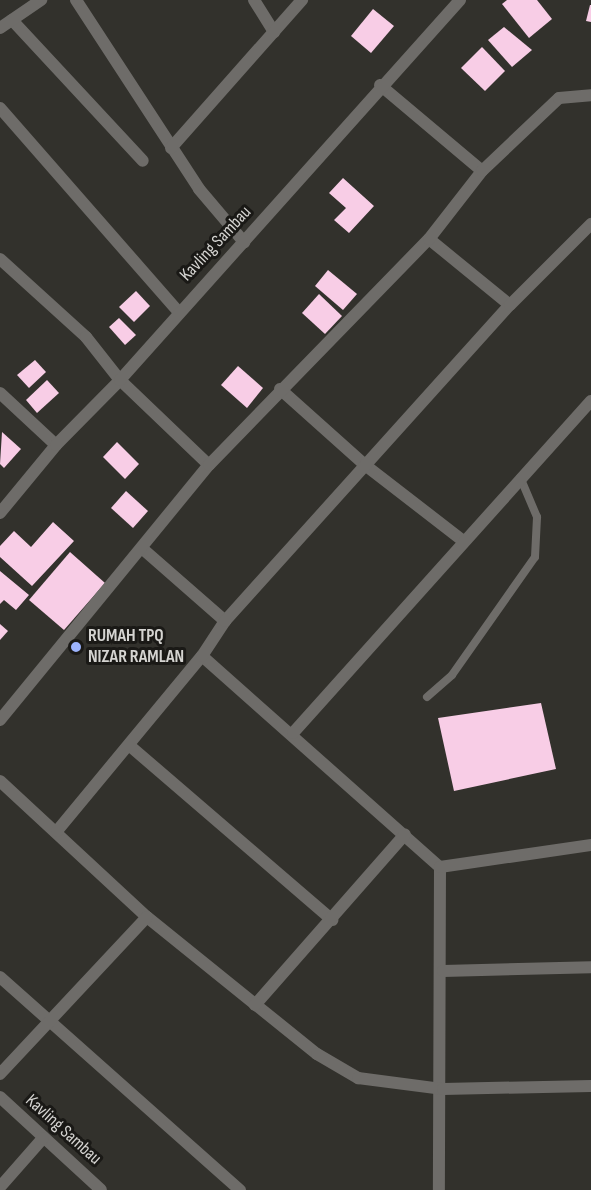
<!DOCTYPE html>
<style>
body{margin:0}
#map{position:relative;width:591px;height:1190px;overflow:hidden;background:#32312c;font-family:"Sofia Sans Condensed",sans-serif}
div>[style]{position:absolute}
.building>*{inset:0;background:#f8cde6}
.service>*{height:8px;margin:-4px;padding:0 4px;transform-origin:4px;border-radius:4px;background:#6e6c69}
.minor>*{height:12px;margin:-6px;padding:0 6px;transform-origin:6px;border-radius:6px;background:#6e6c69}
.dots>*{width:16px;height:16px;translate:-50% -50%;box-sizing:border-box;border:3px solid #1a1916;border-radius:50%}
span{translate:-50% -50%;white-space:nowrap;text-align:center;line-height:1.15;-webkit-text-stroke:6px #1a1916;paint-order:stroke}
.street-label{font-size:18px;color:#d5d4d1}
.poi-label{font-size:18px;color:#d5d4d1;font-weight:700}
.left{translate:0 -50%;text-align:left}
</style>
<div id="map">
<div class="building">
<div style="clip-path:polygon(507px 0,537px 0,552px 19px,529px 38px,502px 4px)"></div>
<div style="clip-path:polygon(590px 5px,591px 5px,591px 22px,586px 21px)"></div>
<div style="clip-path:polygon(373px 9px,394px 26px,371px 53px,351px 36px)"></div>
<div style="clip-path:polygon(504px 27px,532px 50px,512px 67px,488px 40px)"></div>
<div style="clip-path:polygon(482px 47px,505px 71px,485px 91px,461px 68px)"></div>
<div style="clip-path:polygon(343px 178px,374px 206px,349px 233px,334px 220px,346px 208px,329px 193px)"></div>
<div style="clip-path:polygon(328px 270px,357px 294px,343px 310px,315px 286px)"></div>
<div style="clip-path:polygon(136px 291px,150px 306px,134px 322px,119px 307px)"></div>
<div style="clip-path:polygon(319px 294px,342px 316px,325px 334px,302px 313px)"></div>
<div style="clip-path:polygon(119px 318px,136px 335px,125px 345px,109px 327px)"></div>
<div style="clip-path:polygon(35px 360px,46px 372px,29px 388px,17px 375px)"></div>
<div style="clip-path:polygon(238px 366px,263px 388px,247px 408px,221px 385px)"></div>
<div style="clip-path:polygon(47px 380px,59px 393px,37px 413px,26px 400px)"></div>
<div style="clip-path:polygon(2px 432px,21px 449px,4px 468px,0 464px)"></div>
<div style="clip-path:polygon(117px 442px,139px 464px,125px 479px,103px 457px)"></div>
<div style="clip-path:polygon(126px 491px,148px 511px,133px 528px,111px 508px)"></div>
<div style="clip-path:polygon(53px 522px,74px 541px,32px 586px,0 557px,0 546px,14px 531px,31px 547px)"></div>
<div style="clip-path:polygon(70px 552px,105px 583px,64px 630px,29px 600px)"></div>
<div style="clip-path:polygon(0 571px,29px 595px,16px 610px,4px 600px,0 604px)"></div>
<div style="clip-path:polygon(0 624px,8px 631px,0 640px)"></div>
<div style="clip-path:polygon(541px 703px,556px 769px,454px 791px,438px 718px)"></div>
</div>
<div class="service">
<div style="left:427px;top:697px;width:33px;rotate:-41deg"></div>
<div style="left:452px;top:675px;width:144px;rotate:-54.9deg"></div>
<div style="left:535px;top:557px;width:40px;rotate:-87.1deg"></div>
<div style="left:537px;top:517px;width:43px;rotate:-113deg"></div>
</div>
<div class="minor">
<div style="left:76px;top:0;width:225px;rotate:56.9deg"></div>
<div style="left:199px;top:189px;width:70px;rotate:49.7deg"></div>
<div style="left:254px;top:0;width:38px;rotate:58deg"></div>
<div style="left:12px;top:20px;width:192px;rotate:47.1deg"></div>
<div style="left:0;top:28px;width:50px;rotate:-34.3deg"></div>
<div style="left:380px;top:85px;width:133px;rotate:40.1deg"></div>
<div style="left:0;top:108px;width:270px;rotate:48.8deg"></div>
<div style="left:171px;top:148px;width:198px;rotate:-48.5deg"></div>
<div style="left:429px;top:239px;width:104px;rotate:39.2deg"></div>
<div style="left:0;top:259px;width:116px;rotate:42.2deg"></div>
<div style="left:86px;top:337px;width:55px;rotate:51.7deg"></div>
<div style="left:120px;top:380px;width:123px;rotate:43.7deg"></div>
<div style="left:280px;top:389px;width:114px;rotate:41.8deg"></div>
<div style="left:365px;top:465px;width:123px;rotate:37.7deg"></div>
<div style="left:0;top:393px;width:76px;rotate:42.9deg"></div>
<div style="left:0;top:513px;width:88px;rotate:-50.5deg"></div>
<div style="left:56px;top:445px;width:91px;rotate:-45.4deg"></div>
<div style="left:120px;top:380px;width:510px;rotate:-48.18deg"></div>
<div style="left:144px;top:550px;width:108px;rotate:41.2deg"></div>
<div style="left:202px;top:656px;width:318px;rotate:41.6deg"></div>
<div style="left:440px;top:867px;width:323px;rotate:90.2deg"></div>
<div style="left:0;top:720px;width:330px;rotate:-50.7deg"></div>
<div style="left:209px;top:465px;width:315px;rotate:-45.8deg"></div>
<div style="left:429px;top:239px;width:86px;rotate:-52.1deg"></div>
<div style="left:482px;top:171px;width:106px;rotate:-43.5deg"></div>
<div style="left:559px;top:98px;width:32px;rotate:-5deg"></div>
<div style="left:293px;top:733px;width:446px;rotate:-48.1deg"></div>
<div style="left:130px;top:746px;width:267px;rotate:40.7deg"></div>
<div style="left:0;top:781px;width:200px;rotate:42.8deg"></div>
<div style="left:147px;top:917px;width:218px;rotate:38.9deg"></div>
<div style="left:317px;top:1054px;width:48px;rotate:30.3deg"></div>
<div style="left:358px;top:1078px;width:86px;rotate:7.4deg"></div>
<div style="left:443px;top:1089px;width:148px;rotate:-1.2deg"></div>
<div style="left:57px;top:831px;width:227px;rotate:-50.4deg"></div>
<div style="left:202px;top:656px;width:42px;rotate:-56.7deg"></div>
<div style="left:225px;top:621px;width:426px;rotate:-48deg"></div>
<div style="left:510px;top:305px;width:115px;rotate:-45deg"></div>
<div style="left:440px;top:867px;width:153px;rotate:-8.3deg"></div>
<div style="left:443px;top:971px;width:148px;rotate:-1.5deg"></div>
<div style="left:0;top:977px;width:321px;rotate:41.6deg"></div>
<div style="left:255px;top:1005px;width:227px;rotate:-48.7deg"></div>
<div style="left:0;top:1074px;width:215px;rotate:-46.9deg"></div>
<div style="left:0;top:1097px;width:137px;rotate:42.6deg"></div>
<div style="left:0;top:1187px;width:65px;rotate:-48.7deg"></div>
</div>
<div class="dots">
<div style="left:76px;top:647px;background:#9db4fd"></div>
</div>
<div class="street-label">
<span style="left:216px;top:244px;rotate:-47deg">Kavling Sambau</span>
<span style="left:63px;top:1130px;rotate:42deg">Kavling Sambau</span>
</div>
<div class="poi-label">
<span class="left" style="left:88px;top:647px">RUMAH TPQ<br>NIZAR RAMLAN</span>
</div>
</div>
